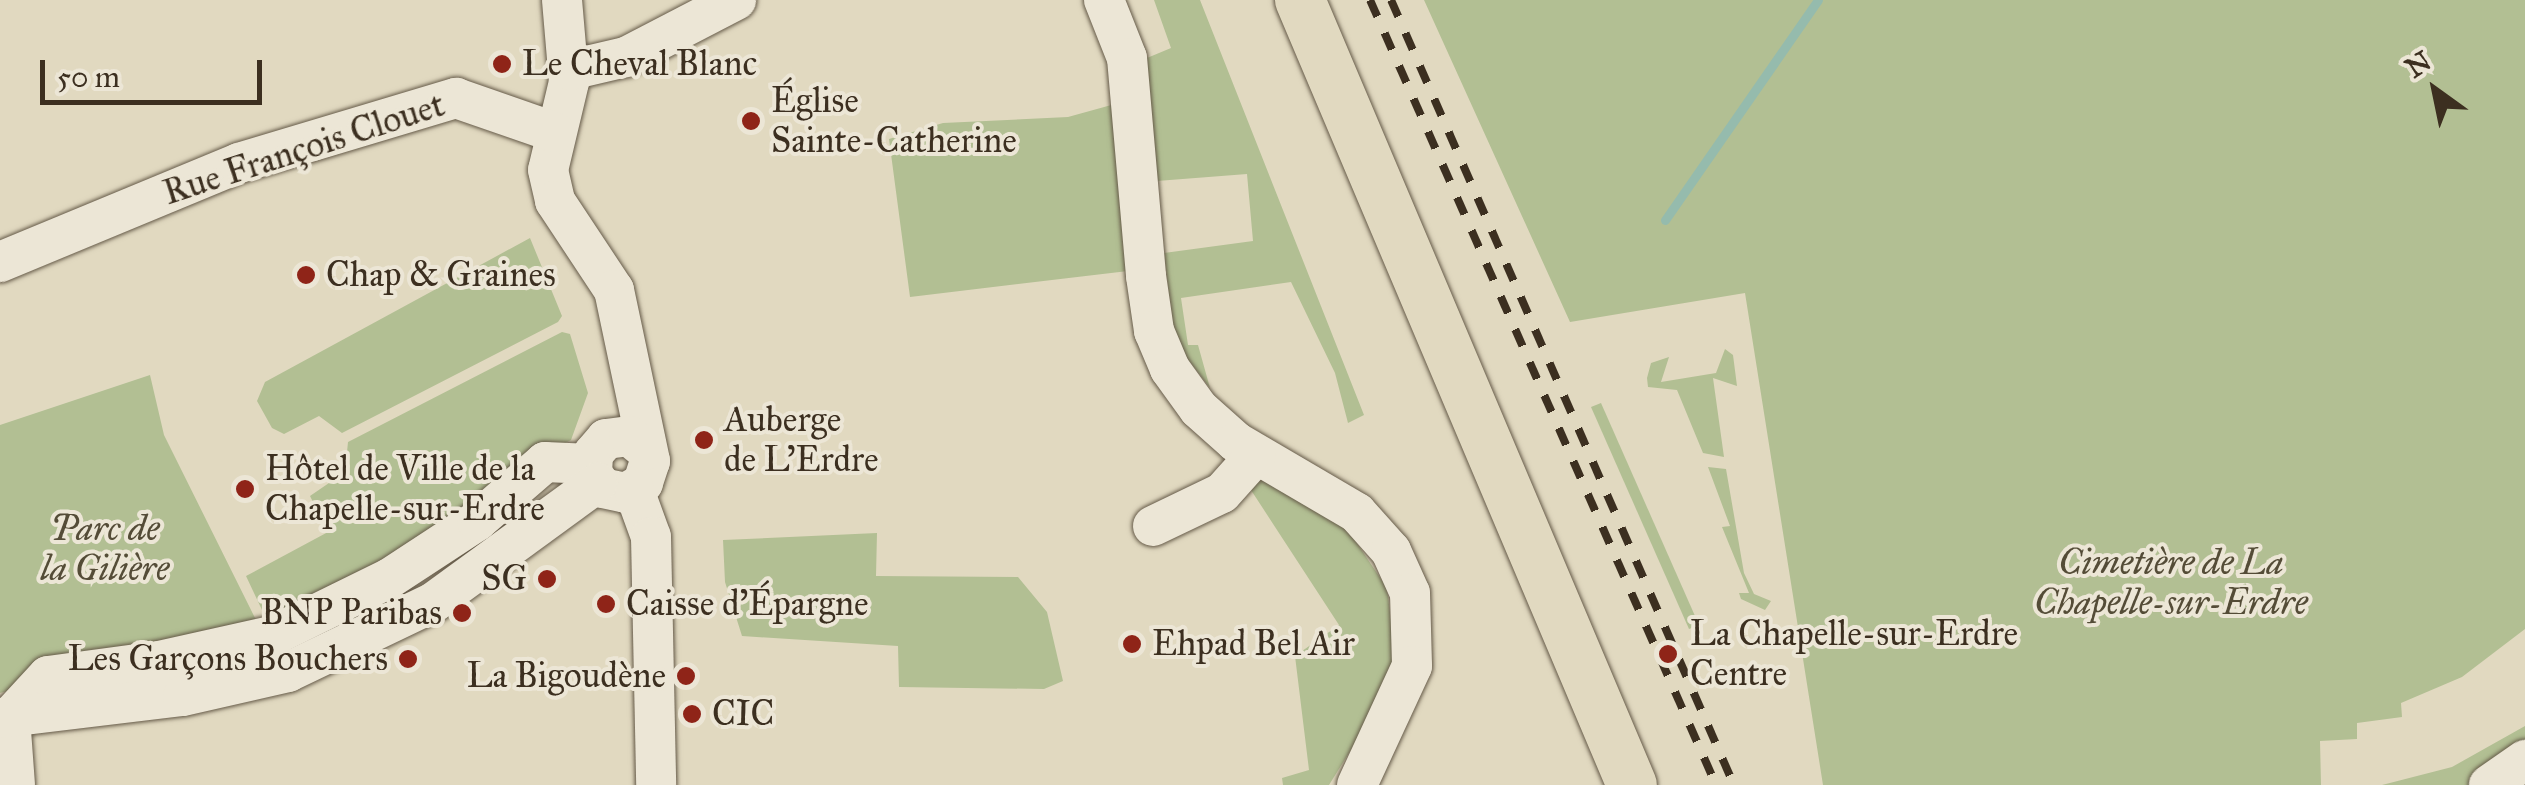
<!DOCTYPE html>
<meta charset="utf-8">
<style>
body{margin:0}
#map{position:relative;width:2525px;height:785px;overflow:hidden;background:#e1d9c0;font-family:"IM FELL Great Primer",serif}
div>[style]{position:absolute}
.green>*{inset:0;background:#b2bf93}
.stream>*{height:9px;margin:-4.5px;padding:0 4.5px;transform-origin:4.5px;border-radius:4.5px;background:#95bbad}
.roads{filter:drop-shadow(0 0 2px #655a48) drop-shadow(0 0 2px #655a48)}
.minor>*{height:40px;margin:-20px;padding:0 20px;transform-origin:20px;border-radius:20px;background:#ece6d6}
.major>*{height:50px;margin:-25px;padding:0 25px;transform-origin:25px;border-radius:25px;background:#e1d9c0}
.rail>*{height:8px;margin-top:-4px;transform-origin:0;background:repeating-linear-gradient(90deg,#3c2f20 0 18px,transparent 0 36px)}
.dots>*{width:28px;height:28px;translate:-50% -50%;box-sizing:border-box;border:5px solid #ece6d6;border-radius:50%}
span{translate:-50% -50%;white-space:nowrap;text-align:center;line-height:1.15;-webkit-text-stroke:8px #ece6d6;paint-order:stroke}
.poi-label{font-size:35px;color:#3c2f20}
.left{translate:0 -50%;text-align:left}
.right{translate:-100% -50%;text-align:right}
.street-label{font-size:35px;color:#3c2f20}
.park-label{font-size:35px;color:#544c37;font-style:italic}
.north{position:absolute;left:2385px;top:40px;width:100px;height:100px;-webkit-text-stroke:8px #ece6d6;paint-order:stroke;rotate:327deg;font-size:28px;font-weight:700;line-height:40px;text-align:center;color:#3c2f20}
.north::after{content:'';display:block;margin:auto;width:35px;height:45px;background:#3c2f20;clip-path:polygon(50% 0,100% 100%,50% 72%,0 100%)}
.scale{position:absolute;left:40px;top:60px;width:222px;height:45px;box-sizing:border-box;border:5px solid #3c2f20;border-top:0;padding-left:12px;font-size:30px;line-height:35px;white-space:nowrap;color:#3c2f20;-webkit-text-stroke:8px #ece6d6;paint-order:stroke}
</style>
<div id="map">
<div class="green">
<div style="clip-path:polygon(1154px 0,1200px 0,1364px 415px,1348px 423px,1335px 373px,1291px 282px,1181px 298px,1188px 345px,1198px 345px,1210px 388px,1187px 358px,1173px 327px,1164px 253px,1253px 241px,1247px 174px,1157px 181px,1147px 58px,1171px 48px)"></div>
<div style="clip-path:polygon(1424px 0,2525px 0,2525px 629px,2462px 677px,2401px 703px,2402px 717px,2357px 723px,2357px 739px,2320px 741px,2321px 785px,1823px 785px,1745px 293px,1570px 322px)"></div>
<div style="clip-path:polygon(1115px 104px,1128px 271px,910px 297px,889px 139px,943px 123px,1068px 117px)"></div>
<div style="clip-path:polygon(530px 238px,562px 316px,558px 322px,342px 433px,319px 416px,284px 434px,272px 428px,257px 401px,265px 382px)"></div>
<div style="clip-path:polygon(562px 332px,570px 334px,588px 393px,571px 440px,538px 457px,457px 525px,270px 627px,246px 576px,328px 532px,310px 496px,345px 472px,348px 442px)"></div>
<div style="clip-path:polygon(1725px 349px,1733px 355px,1737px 386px,1713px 378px,1724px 457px,1703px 453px,1677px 390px,1648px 387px,1647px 378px,1651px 363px,1669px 357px,1661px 382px,1716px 373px)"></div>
<div style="clip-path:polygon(150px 375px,164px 435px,259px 626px,0 693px,0 425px)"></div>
<div style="clip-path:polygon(1601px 403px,1699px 625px,1689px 629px,1591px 407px)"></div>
<div style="clip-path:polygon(1708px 467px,1726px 469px,1744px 573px,1754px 594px,1771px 601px,1765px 610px,1741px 599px,1739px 593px,1749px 593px,1722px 527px,1730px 526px)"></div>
<div style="clip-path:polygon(1263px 479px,1348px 530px,1387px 588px,1395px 654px,1382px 700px,1329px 785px,1283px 785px,1282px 778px,1309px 770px,1295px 656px,1339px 625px,1249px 487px)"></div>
<div style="clip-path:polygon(877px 533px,876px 576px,1018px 577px,1047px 612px,1063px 681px,1044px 689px,899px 687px,898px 646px,742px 636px,725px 582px,723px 540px)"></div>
<div style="clip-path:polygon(2525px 726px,2525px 785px,2382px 785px,2452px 767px)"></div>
</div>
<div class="stream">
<div style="left:1665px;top:220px;width:268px;rotate:-55.2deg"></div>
</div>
<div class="roads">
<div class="minor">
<div style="left:562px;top:0;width:82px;rotate:85.1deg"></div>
<div style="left:569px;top:82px;width:90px;rotate:103.4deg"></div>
<div style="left:548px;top:170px;width:32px;rotate:77deg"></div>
<div style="left:555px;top:201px;width:107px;rotate:56.5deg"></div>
<div style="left:614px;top:290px;width:175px;rotate:78.1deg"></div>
<div style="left:650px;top:461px;width:23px;rotate:108deg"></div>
<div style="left:643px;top:483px;width:20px;rotate:150deg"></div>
<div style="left:626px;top:493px;width:24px;rotate:-168deg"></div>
<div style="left:603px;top:488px;width:18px;rotate:-128deg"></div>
<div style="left:592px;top:474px;width:20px;rotate:-87deg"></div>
<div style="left:593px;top:454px;width:20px;rotate:-49deg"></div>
<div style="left:606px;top:439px;width:23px;rotate:-7deg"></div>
<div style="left:629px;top:436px;width:22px;rotate:39deg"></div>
<div style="left:1104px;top:0;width:62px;rotate:68.4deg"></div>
<div style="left:1127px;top:58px;width:219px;rotate:85deg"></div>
<div style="left:1146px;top:276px;width:56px;rotate:81.7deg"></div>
<div style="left:1154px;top:331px;width:41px;rotate:67.2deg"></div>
<div style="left:1170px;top:369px;width:49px;rotate:54.1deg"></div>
<div style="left:1199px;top:409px;width:50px;rotate:41.7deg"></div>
<div style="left:1236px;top:442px;width:140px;rotate:30.4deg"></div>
<div style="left:1357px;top:513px;width:51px;rotate:48.2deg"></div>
<div style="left:1391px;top:551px;width:46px;rotate:65.7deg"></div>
<div style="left:1410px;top:593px;width:73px;rotate:88.4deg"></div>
<div style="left:1412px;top:666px;width:131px;rotate:114.8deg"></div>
<div style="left:570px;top:70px;width:57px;rotate:-13.1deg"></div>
<div style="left:626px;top:57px;width:124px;rotate:-27.4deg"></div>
<div style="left:0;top:262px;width:259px;rotate:-22.5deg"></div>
<div style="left:239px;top:163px;width:227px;rotate:-16.7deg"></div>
<div style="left:456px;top:98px;width:104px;rotate:19.1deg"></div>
<div style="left:634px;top:490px;width:50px;rotate:70.1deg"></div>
<div style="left:651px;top:537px;width:248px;rotate:88.8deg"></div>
<div style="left:1153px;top:526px;width:76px;rotate:-25.6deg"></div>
<div style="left:1222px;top:493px;width:51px;rotate:-48.2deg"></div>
<div style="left:10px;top:717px;width:56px;rotate:-47.2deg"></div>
<div style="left:48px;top:676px;width:112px;rotate:-7.7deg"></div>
<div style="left:159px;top:661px;width:116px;rotate:-12.5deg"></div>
<div style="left:272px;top:636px;width:131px;rotate:-26.2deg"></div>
<div style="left:390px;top:578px;width:104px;rotate:-33.2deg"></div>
<div style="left:477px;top:521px;width:90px;rotate:-40.9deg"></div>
<div style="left:545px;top:462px;width:46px;rotate:2.5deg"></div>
<div style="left:10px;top:717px;width:68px;rotate:85.8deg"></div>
<div style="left:0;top:718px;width:184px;rotate:-6.9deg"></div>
<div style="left:183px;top:696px;width:108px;rotate:-12.9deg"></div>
<div style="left:288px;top:672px;width:162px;rotate:-25.6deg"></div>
<div style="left:434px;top:602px;width:202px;rotate:-36.1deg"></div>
<div style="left:2489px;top:785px;width:44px;rotate:-34.8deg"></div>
</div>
<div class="major">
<div style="left:1300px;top:0;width:852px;rotate:67.08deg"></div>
</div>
</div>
<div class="rail">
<div style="left:1370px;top:0;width:858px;rotate:66.21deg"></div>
<div style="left:1391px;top:0;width:857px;rotate:66.4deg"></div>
</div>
<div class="dots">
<div style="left:502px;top:64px;background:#8f2418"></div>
<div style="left:751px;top:121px;background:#8f2418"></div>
<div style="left:306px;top:275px;background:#8f2418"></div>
<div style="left:704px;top:440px;background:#8f2418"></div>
<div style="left:245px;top:489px;background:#8f2418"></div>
<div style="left:547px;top:579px;background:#8f2418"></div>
<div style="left:606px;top:604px;background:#8f2418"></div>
<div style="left:462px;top:613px;background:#8f2418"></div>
<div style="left:1132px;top:644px;background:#8f2418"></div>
<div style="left:1668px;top:654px;background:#8f2418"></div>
<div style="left:408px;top:659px;background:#8f2418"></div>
<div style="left:686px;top:676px;background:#8f2418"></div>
<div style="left:692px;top:714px;background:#8f2418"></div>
</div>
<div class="poi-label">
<span class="left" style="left:522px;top:64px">Le Cheval Blanc</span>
<span class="left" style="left:771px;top:121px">Église<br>Sainte-Catherine</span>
<span class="left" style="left:326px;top:275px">Chap &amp; Graines</span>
<span class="left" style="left:724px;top:440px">Auberge<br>de L'Erdre</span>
<span class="left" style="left:265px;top:489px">Hôtel de Ville de la<br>Chapelle-sur-Erdre</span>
<span class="right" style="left:527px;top:579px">SG</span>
<span class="left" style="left:626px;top:604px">Caisse d'Épargne</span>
<span class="right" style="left:442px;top:613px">BNP Paribas</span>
<span class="left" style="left:1690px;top:654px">La Chapelle-sur-Erdre<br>Centre</span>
<span class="left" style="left:1152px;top:644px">Ehpad Bel Air</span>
<span class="right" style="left:388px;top:659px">Les Garçons Bouchers</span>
<span class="right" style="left:666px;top:676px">La Bigoudène</span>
<span class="left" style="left:712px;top:714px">CIC</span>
</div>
<div class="street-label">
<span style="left:304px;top:149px;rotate:-18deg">Rue François Clouet</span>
</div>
<div class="park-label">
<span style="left:105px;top:549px">Parc de<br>la Gilière</span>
<span style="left:2171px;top:583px">Cimetière de La<br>Chapelle-sur-Erdre</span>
</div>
<div class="north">N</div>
<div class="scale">50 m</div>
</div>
